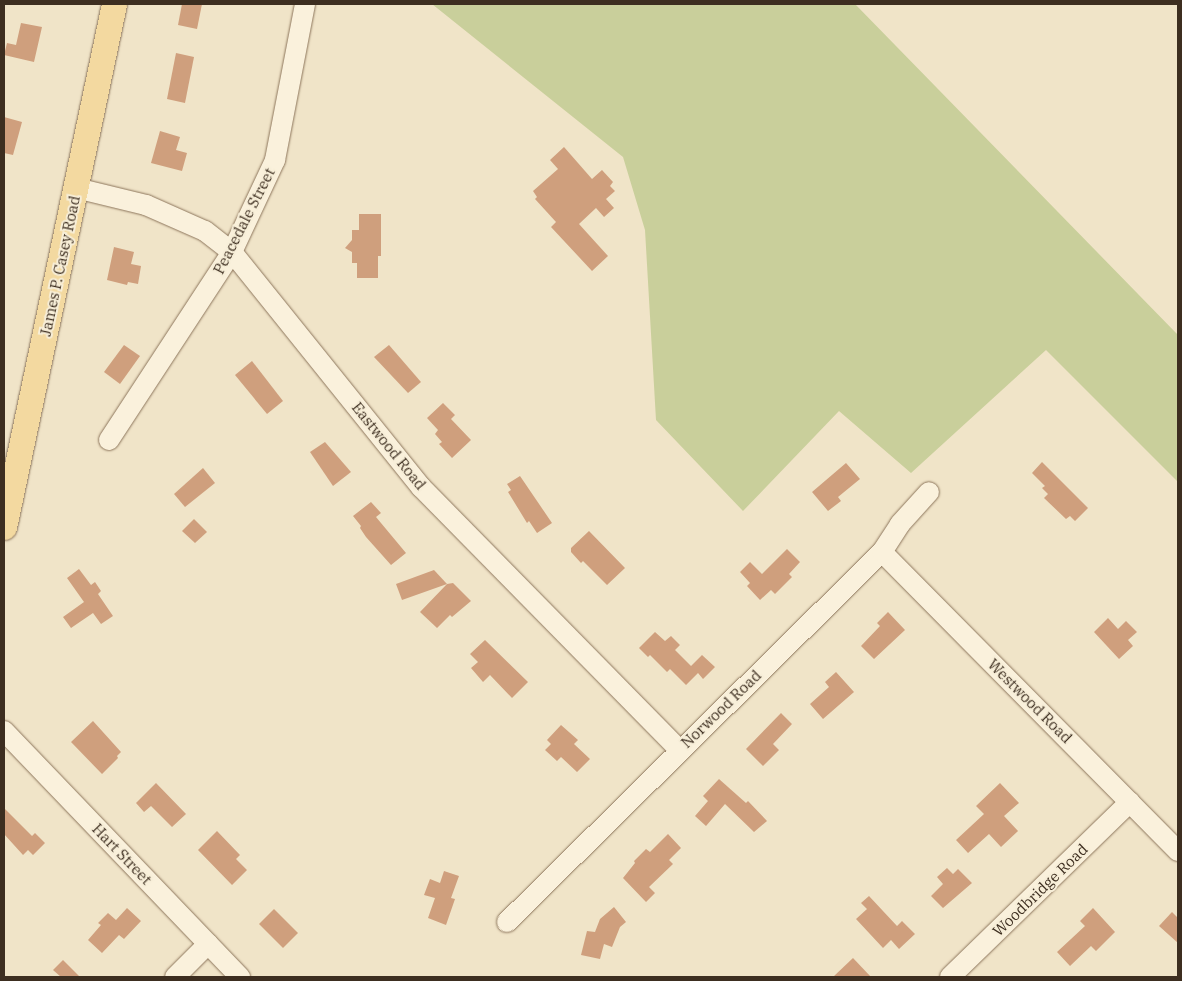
<!DOCTYPE html>
<style>
body{margin:0}
#map{position:relative;width:1182px;height:981px;overflow:hidden;background:#f0e4c8;font-family:"IBM Plex Serif",serif}
div>[style]{position:absolute}
.green>*{inset:0;background:#c9cf9b}
.building>*{inset:0;background:#cf9f7d}
.roads{filter:drop-shadow(0 0 1px #8d765c) drop-shadow(0 0 1px #8d765c)}
.minor>*{height:20px;margin:-10px;padding:0 10px;transform-origin:10px;border-radius:10px;background:#faf1dc}
.major>*{height:25px;margin:-12.5px;padding:0 12.5px;transform-origin:12.5px;border-radius:12.5px;background:#f3d9a0}
span{translate:-50% -50%;white-space:nowrap;text-align:center;line-height:1.15;-webkit-text-stroke:4px #f7eed8;paint-order:stroke}
.street-label{font-size:15px;color:#3d2e20}
.frame{position:absolute;inset:0;border:5px solid #3d2e20;pointer-events:none}
</style>
<div id="map">
<div class="green">
<div style="clip-path:polygon(432px 4px,855px 4px,1178px 335px,1178px 482px,1046px 350px,911px 473px,839px 411px,743px 511px,656px 420px,645px 230px,623px 157px)"></div>
</div>
<div class="building">
<div style="clip-path:polygon(182px 4px,202px 4px,197px 29px,178px 25px)"></div>
<div style="clip-path:polygon(21px 23px,42px 27px,34px 62px,4px 55px,7px 43px,16px 45px)"></div>
<div style="clip-path:polygon(176px 53px,194px 57px,185px 103px,167px 99px)"></div>
<div style="clip-path:polygon(4px 117px,22px 122px,13px 155px,4px 153px)"></div>
<div style="clip-path:polygon(160px 131px,180px 137px,176px 150px,187px 153px,182px 171px,151px 163px)"></div>
<div style="clip-path:polygon(564px 147px,592px 179px,602px 170px,613px 182px,610px 186px,615px 191px,606px 199px,614px 208px,604px 217px,596px 208px,579px 224px,608px 256px,592px 271px,551px 227px,556px 222px,535px 199px,537px 197px,533px 191px,558px 169px,550px 160px)"></div>
<div style="clip-path:polygon(359px 214px,381px 214px,381px 256px,378px 256px,378px 278px,357px 278px,357px 263px,352px 263px,352px 252px,345px 248px,352px 240px,352px 230px,359px 230px)"></div>
<div style="clip-path:polygon(114px 247px,134px 252px,131px 264px,141px 266px,138px 284px,128px 282px,127px 285px,107px 280px)"></div>
<div style="clip-path:polygon(124px 345px,140px 356px,120px 384px,104px 372px)"></div>
<div style="clip-path:polygon(389px 345px,421px 382px,408px 393px,374px 357px)"></div>
<div style="clip-path:polygon(252px 361px,283px 401px,267px 414px,235px 375px)"></div>
<div style="clip-path:polygon(443px 403px,455px 415px,451px 419px,471px 440px,452px 458px,439px 444px,442px 442px,435px 434px,438px 430px,427px 418px)"></div>
<div style="clip-path:polygon(325px 442px,351px 472px,333px 486px,310px 452px)"></div>
<div style="clip-path:polygon(1042px 462px,1088px 508px,1075px 521px,1070px 516px,1066px 519px,1044px 498px,1048px 494px,1042px 488px,1045px 486px,1032px 473px)"></div>
<div style="clip-path:polygon(846px 463px,860px 479px,838px 497px,841px 501px,828px 511px,812px 492px)"></div>
<div style="clip-path:polygon(203px 468px,215px 483px,185px 507px,174px 494px)"></div>
<div style="clip-path:polygon(520px 476px,552px 523px,537px 533px,529px 521px,527px 523px,508px 492px,511px 490px,507px 484px)"></div>
<div style="clip-path:polygon(371px 502px,381px 513px,376px 517px,406px 553px,391px 565px,366px 537px,360px 528px,361px 526px,353px 516px)"></div>
<div style="clip-path:polygon(194px 519px,207px 532px,195px 543px,182px 531px)"></div>
<div style="clip-path:polygon(589px 531px,625px 568px,607px 585px,583px 561px,581px 563px,571px 552px,571px 548px)"></div>
<div style="clip-path:polygon(787px 549px,800px 562px,789px 574px,792px 577px,775px 594px,771px 590px,760px 600px,747px 586px,750px 583px,740px 572px,750px 562px,762px 574px)"></div>
<div style="clip-path:polygon(79px 569px,91px 585px,95px 582px,101px 591px,98px 594px,113px 616px,101px 624px,93px 613px,71px 628px,63px 617px,84px 602px,67px 578px)"></div>
<div style="clip-path:polygon(434px 570px,447px 584px,402px 600px,396px 584px)"></div>
<div style="clip-path:polygon(453px 583px,471px 601px,452px 617px,450px 615px,437px 628px,420px 612px,447px 584px)"></div>
<div style="clip-path:polygon(888px 612px,905px 630px,874px 659px,861px 646px,880px 626px,877px 623px)"></div>
<div style="clip-path:polygon(1108px 618px,1118px 629px,1126px 621px,1137px 632px,1128px 640px,1133px 646px,1119px 659px,1094px 632px)"></div>
<div style="clip-path:polygon(655px 632px,665px 641px,671px 636px,680px 645px,675px 650px,691px 666px,702px 655px,715px 667px,703px 679px,698px 673px,686px 685px,670px 669px,667px 672px,650px 655px,648px 657px,639px 648px)"></div>
<div style="clip-path:polygon(485px 640px,528px 682px,512px 698px,490px 675px,483px 682px,471px 668px,478px 662px,470px 654px)"></div>
<div style="clip-path:polygon(836px 672px,854px 692px,823px 719px,810px 704px,829px 687px,825px 682px)"></div>
<div style="clip-path:polygon(781px 713px,792px 724px,773px 744px,779px 750px,763px 766px,746px 749px)"></div>
<div style="clip-path:polygon(93px 721px,121px 752px,117px 756px,118px 758px,102px 774px,71px 742px)"></div>
<div style="clip-path:polygon(561px 725px,578px 740px,574px 744px,590px 759px,577px 772px,561px 757px,557px 761px,545px 750px,551px 744px,547px 740px)"></div>
<div style="clip-path:polygon(719px 779px,746px 803px,748px 801px,767px 821px,754px 832px,725px 804px,706px 826px,695px 816px,708px 801px,703px 796px)"></div>
<div style="clip-path:polygon(156px 783px,186px 814px,172px 827px,151px 806px,144px 812px,136px 803px)"></div>
<div style="clip-path:polygon(1000px 783px,1019px 803px,1004px 816px,1018px 831px,1001px 847px,989px 834px,968px 853px,956px 840px,984px 814px,976px 806px)"></div>
<div style="clip-path:polygon(4px 808px,32px 836px,35px 833px,45px 843px,33px 855px,28px 850px,23px 855px,4px 834px)"></div>
<div style="clip-path:polygon(217px 831px,240px 855px,236px 859px,247px 870px,232px 885px,198px 850px)"></div>
<div style="clip-path:polygon(668px 834px,681px 848px,669px 860px,673px 864px,649px 887px,655px 893px,646px 902px,623px 878px,635px 863px,634px 861px,646px 849px,650px 852px)"></div>
<div style="clip-path:polygon(947px 868px,953px 874px,958px 869px,972px 883px,943px 908px,931px 896px,943px 884px,937px 877px)"></div>
<div style="clip-path:polygon(444px 871px,459px 876px,451px 898px,455px 899px,446px 925px,428px 918px,435px 898px,424px 895px,430px 879px,440px 883px)"></div>
<div style="clip-path:polygon(869px 896px,897px 926px,902px 921px,915px 934px,899px 949px,891px 940px,883px 948px,856px 919px,867px 909px,861px 903px)"></div>
<div style="clip-path:polygon(614px 907px,626px 922px,620px 927px,612px 947px,604px 944px,600px 959px,581px 955px,587px 931px,595px 932px,600px 919px)"></div>
<div style="clip-path:polygon(127px 908px,141px 921px,124px 939px,119px 935px,102px 953px,88px 940px,101px 925px,98px 923px,108px 913px,116px 920px)"></div>
<div style="clip-path:polygon(1093px 908px,1115px 932px,1096px 951px,1091px 946px,1070px 966px,1057px 952px,1085px 926px,1080px 921px)"></div>
<div style="clip-path:polygon(274px 909px,298px 933px,283px 948px,259px 924px)"></div>
<div style="clip-path:polygon(1172px 912px,1178px 918px,1178px 943px,1159px 926px)"></div>
<div style="clip-path:polygon(853px 958px,871px 977px,833px 977px)"></div>
<div style="clip-path:polygon(63px 960px,80px 977px,61px 977px,53px 970px)"></div>
</div>
<div class="roads">
<div class="minor">
<div style="left:76px;top:188px;width:72px;rotate:13.7deg"></div>
<div style="left:146px;top:205px;width:64px;rotate:23.8deg"></div>
<div style="left:205px;top:231px;width:34px;rotate:38deg"></div>
<div style="left:232px;top:252px;width:302px;rotate:51.2deg"></div>
<div style="left:421px;top:487px;width:368px;rotate:45.5deg"></div>
<div style="left:109px;top:440px;width:225px;rotate:-56.8deg"></div>
<div style="left:232px;top:252px;width:102px;rotate:-64.9deg"></div>
<div style="left:275px;top:160px;width:159px;rotate:-79.1deg"></div>
<div style="left:882px;top:552px;width:421px;rotate:45.3deg"></div>
<div style="left:4px;top:731px;width:341px;rotate:46.2deg"></div>
<div style="left:507px;top:922px;width:527px;rotate:-44.62deg"></div>
<div style="left:882px;top:552px;width:33px;rotate:-57deg"></div>
<div style="left:900px;top:524px;width:43px;rotate:-47.8deg"></div>
<div style="left:175px;top:977px;width:47px;rotate:-45deg"></div>
<div style="left:950px;top:977px;width:251px;rotate:-44.2deg"></div>
</div>
<div class="major">
<div style="left:4px;top:527px;width:534px;rotate:-78.12deg"></div>
</div>
</div>
<div class="street-label">
<span style="left:244px;top:221px;rotate:-63deg">Peacedale Street</span>
<span style="left:60px;top:266px;rotate:-78deg">James P. Casey Road</span>
<span style="left:389px;top:446px;rotate:51deg">Eastwood Road</span>
<span style="left:1030px;top:701px;rotate:45deg">Westwood Road</span>
<span style="left:721px;top:709px;rotate:-44deg">Norwood Road</span>
<span style="left:122px;top:854px;rotate:46deg">Hart Street</span>
<span style="left:1040px;top:890px;rotate:-44deg">Woodbridge Road</span>
</div>
<div class="frame"></div>
</div>
